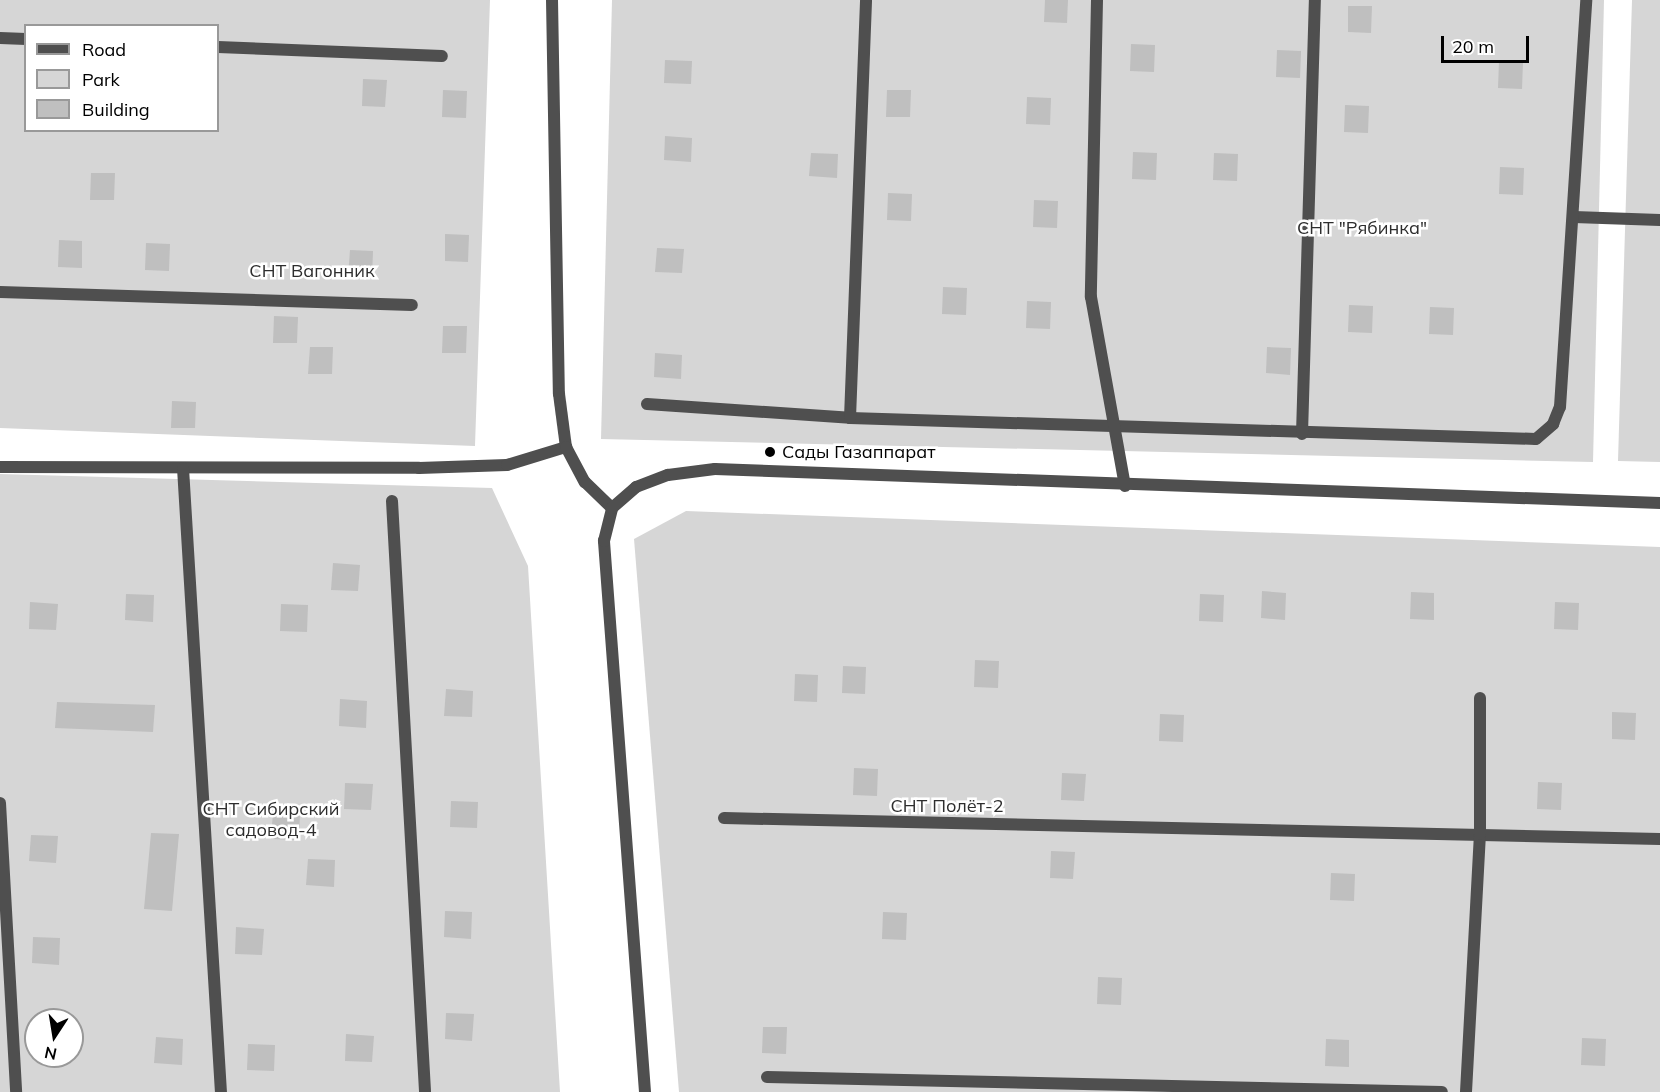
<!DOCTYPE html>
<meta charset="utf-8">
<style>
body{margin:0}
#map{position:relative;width:1660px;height:1092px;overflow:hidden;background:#fff;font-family:Mulish,sans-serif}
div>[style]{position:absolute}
.green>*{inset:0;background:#d6d6d6}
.building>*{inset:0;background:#bfbfbf}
.service>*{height:12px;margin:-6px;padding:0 6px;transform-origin:6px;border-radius:6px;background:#4f4f4f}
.minor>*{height:12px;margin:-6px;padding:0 6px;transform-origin:6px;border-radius:6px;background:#4f4f4f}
.tertiary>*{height:12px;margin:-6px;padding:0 6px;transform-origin:6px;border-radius:6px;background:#4f4f4f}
.dots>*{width:16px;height:16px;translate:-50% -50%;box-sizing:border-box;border:3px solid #fff;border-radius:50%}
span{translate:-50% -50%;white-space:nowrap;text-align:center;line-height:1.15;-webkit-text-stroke:5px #fff;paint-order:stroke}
.park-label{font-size:18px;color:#2d2d2d}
.poi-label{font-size:18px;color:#000}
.left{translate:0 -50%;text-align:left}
.legend{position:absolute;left:24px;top:24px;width:195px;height:108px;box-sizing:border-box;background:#fff;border:2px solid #999;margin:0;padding:8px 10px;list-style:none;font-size:18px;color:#000}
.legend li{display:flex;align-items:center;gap:12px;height:30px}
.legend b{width:30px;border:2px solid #999}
.north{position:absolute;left:24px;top:1008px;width:60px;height:60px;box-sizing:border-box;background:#fff;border:2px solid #999;border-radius:50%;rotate:192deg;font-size:16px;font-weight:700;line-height:24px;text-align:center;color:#000}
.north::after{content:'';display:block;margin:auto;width:21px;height:27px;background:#000;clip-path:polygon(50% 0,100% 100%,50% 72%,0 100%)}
.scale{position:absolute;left:1441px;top:36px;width:88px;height:27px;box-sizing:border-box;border:3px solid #000;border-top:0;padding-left:8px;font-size:18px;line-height:21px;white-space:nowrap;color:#000;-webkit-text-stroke:4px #fff;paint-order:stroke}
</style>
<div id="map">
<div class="green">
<div style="clip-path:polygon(evenodd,0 0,490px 0,475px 446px,0 428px,0 0,26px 26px,218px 26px,218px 130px,26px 130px,26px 26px)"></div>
<div style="clip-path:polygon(612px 0,1604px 0,1593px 462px,601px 439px)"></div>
<div style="clip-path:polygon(1632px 0,1660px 0,1660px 462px,1618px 461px)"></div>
<div style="clip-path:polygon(evenodd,0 474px,492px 488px,528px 566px,560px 1092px,0 1092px,0 474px,36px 1020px,72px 1020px,72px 1056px,36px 1056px,36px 1020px)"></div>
<div style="clip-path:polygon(686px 511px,1660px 547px,1660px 1092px,679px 1092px,634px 539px)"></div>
</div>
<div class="building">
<div style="clip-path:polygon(1045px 0,1068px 0,1067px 23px,1044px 22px)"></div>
<div style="clip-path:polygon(1348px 6px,1372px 6px,1371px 33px,1348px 32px)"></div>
<div style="clip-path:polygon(1131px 44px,1155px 45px,1154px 72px,1130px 71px)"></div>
<div style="clip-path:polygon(1277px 50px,1301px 51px,1300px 78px,1276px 77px)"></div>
<div style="clip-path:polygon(665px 60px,692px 61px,691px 84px,664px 83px)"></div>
<div style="clip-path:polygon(1499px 61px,1523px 62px,1522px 89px,1498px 88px)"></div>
<div style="clip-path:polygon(363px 79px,387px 80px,385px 107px,362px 106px)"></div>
<div style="clip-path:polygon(443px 90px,467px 91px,466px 118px,442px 117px)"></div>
<div style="clip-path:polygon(887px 90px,911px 90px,910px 117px,886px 117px)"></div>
<div style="clip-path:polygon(1027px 97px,1051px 98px,1050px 125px,1026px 124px)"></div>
<div style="clip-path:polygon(1345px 105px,1369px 106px,1368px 133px,1344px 132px)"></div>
<div style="clip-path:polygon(665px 136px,692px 138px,691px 162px,664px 160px)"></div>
<div style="clip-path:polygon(1133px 152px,1157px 153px,1156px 180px,1132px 179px)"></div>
<div style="clip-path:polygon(811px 153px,838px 154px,837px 178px,809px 176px)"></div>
<div style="clip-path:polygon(1214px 153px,1238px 154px,1237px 181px,1213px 180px)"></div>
<div style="clip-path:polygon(1500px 167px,1524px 168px,1523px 195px,1499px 194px)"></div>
<div style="clip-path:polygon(91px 173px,115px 173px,114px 200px,90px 200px)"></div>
<div style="clip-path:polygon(888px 193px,912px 194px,911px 221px,887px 220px)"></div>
<div style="clip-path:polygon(1034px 200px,1058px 201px,1057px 228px,1033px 227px)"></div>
<div style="clip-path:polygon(445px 234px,469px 235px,468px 262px,445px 261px)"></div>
<div style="clip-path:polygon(59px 240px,82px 241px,82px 268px,58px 267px)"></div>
<div style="clip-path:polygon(146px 243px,170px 244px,169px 271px,145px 270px)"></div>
<div style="clip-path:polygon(657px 248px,684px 249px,682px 273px,655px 272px)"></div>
<div style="clip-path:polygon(350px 250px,373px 251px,372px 278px,348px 277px)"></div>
<div style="clip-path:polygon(943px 287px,967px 288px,966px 315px,942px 314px)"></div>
<div style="clip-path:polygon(1027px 301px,1051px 302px,1050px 329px,1026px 328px)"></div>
<div style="clip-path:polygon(1349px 305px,1373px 306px,1372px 333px,1348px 332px)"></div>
<div style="clip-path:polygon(1430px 307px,1454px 308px,1453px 335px,1429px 334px)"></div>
<div style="clip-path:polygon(274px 316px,298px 317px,297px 343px,273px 343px)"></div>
<div style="clip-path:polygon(443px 326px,467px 326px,466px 353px,442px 353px)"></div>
<div style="clip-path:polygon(310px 347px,333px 347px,332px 374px,308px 374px)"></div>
<div style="clip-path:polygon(1267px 347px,1291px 348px,1290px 375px,1266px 373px)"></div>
<div style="clip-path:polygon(655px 353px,682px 355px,681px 379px,654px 377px)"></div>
<div style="clip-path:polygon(172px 401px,196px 402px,195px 428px,171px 428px)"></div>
<div style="clip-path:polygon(333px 563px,360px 565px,358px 591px,331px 590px)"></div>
<div style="clip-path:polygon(1262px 591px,1286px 593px,1285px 620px,1261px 618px)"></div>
<div style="clip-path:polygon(1411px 592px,1434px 593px,1434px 620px,1410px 619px)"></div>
<div style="clip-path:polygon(126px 594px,154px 595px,153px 622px,125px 620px)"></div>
<div style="clip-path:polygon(1200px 594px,1224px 595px,1223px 622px,1199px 621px)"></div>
<div style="clip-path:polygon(30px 602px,58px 604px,56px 630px,29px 629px)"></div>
<div style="clip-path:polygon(1555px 602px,1579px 603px,1578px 630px,1554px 629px)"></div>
<div style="clip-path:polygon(281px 604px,308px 605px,307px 632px,280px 631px)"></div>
<div style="clip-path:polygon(975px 660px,999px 661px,998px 688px,974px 687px)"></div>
<div style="clip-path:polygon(843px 666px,866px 667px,865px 694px,842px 693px)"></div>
<div style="clip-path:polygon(795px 674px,818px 675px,817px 702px,794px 701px)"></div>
<div style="clip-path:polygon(446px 689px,473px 691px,472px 717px,444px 716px)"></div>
<div style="clip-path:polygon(340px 699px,367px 701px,366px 728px,339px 726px)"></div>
<div style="clip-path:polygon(57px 702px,155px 705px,153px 732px,55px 728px)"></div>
<div style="clip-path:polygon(1612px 712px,1636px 713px,1635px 740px,1612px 739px)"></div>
<div style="clip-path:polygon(1160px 714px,1184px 715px,1183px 742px,1159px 741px)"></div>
<div style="clip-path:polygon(854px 768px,878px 769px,877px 796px,853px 795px)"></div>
<div style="clip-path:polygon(1062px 773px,1086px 774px,1084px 801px,1061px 800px)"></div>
<div style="clip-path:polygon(1538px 782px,1562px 783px,1561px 810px,1537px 809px)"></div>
<div style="clip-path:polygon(345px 783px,373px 784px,371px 810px,344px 809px)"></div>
<div style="clip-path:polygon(451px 801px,478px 802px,477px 828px,450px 827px)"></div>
<div style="clip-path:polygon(273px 812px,300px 813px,299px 840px,271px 839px)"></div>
<div style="clip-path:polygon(151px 833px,179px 834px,172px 911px,144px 909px)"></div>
<div style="clip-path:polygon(31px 835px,58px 836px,56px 863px,29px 861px)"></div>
<div style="clip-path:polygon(1051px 851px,1075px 852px,1073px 879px,1050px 878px)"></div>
<div style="clip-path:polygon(308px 859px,335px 860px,334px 887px,306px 885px)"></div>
<div style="clip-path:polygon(1331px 873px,1355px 874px,1354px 901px,1330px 900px)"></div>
<div style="clip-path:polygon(445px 911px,472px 912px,471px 939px,444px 937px)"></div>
<div style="clip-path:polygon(883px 912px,907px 913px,906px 940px,882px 939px)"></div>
<div style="clip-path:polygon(236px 927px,264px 929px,262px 955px,235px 954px)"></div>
<div style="clip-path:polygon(33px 937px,60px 938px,59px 965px,32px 963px)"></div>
<div style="clip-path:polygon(1098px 977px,1122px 978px,1121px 1005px,1097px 1004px)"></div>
<div style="clip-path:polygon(446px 1013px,474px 1014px,472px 1041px,445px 1039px)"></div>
<div style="clip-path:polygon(763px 1027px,787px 1027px,786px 1054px,762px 1053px)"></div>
<div style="clip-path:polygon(346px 1034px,374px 1036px,372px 1062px,345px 1061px)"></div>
<div style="clip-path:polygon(156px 1037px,183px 1039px,182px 1065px,154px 1063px)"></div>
<div style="clip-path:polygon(1582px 1038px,1606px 1039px,1605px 1066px,1581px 1065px)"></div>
<div style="clip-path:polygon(1326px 1039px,1349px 1040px,1349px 1067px,1325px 1066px)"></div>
<div style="clip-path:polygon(248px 1044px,275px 1045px,274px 1071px,247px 1070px)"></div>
</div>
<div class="service">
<div style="left:0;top:38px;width:26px;rotate:2deg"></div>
<div style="left:218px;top:47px;width:224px;rotate:2.3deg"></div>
<div style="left:1574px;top:217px;width:86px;rotate:2deg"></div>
<div style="left:0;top:292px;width:412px;rotate:1.8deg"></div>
<div style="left:647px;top:404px;width:203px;rotate:3.9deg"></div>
<div style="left:850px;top:418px;width:686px;rotate:1.75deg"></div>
<div style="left:1536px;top:439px;width:23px;rotate:-41deg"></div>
<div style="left:1553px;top:424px;width:18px;rotate:-68deg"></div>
<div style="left:1560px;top:407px;width:408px;rotate:-86.3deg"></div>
<div style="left:850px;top:418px;width:418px;rotate:-87.8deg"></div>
<div style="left:1302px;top:434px;width:434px;rotate:-88.3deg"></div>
<div style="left:0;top:467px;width:419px;rotate:0.1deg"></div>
<div style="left:419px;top:468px;width:88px;rotate:-2deg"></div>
<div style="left:507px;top:465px;width:62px;rotate:-17deg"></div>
<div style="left:183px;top:468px;width:625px;rotate:86.52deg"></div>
<div style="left:392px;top:501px;width:592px;rotate:86.8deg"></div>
<div style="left:0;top:803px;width:289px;rotate:86.8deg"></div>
<div style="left:724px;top:818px;width:936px;rotate:1.29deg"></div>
<div style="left:767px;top:1077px;width:675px;rotate:1.27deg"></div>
<div style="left:1466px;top:1092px;width:258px;rotate:-86.9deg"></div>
<div style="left:1480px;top:834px;width:136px;rotate:-90deg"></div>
</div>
<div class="minor">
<div style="left:552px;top:0;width:394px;rotate:89deg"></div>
<div style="left:559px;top:394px;width:53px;rotate:82.5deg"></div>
<div style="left:566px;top:447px;width:40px;rotate:62deg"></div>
<div style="left:585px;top:482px;width:37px;rotate:44deg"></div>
<div style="left:1097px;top:0;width:297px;rotate:91.2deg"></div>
<div style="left:1091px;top:297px;width:192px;rotate:79.8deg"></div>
</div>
<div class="tertiary">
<div style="left:645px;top:1092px;width:553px;rotate:-94.26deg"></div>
<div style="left:604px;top:541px;width:34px;rotate:-76deg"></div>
<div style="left:612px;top:508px;width:32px;rotate:-41deg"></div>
<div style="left:636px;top:487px;width:34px;rotate:-21deg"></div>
<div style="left:668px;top:475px;width:47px;rotate:-7.3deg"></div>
<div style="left:715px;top:469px;width:946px;rotate:2.06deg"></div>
</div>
<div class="dots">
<div style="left:770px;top:452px;background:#000"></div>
</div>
<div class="park-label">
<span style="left:1362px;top:228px">СНТ "Рябинка"</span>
<span style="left:312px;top:271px">СНТ Вагонник</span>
<span style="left:947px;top:806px">СНТ Полёт-2</span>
<span style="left:271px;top:820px">СНТ Сибирский<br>садовод-4</span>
</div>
<div class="poi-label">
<span class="left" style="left:782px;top:452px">Сады Газаппарат</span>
</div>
<ul class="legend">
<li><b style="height:8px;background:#4f4f4f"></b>Road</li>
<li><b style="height:16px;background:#d6d6d6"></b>Park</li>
<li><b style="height:16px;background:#bfbfbf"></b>Building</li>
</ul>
<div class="north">N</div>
<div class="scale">20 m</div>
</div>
